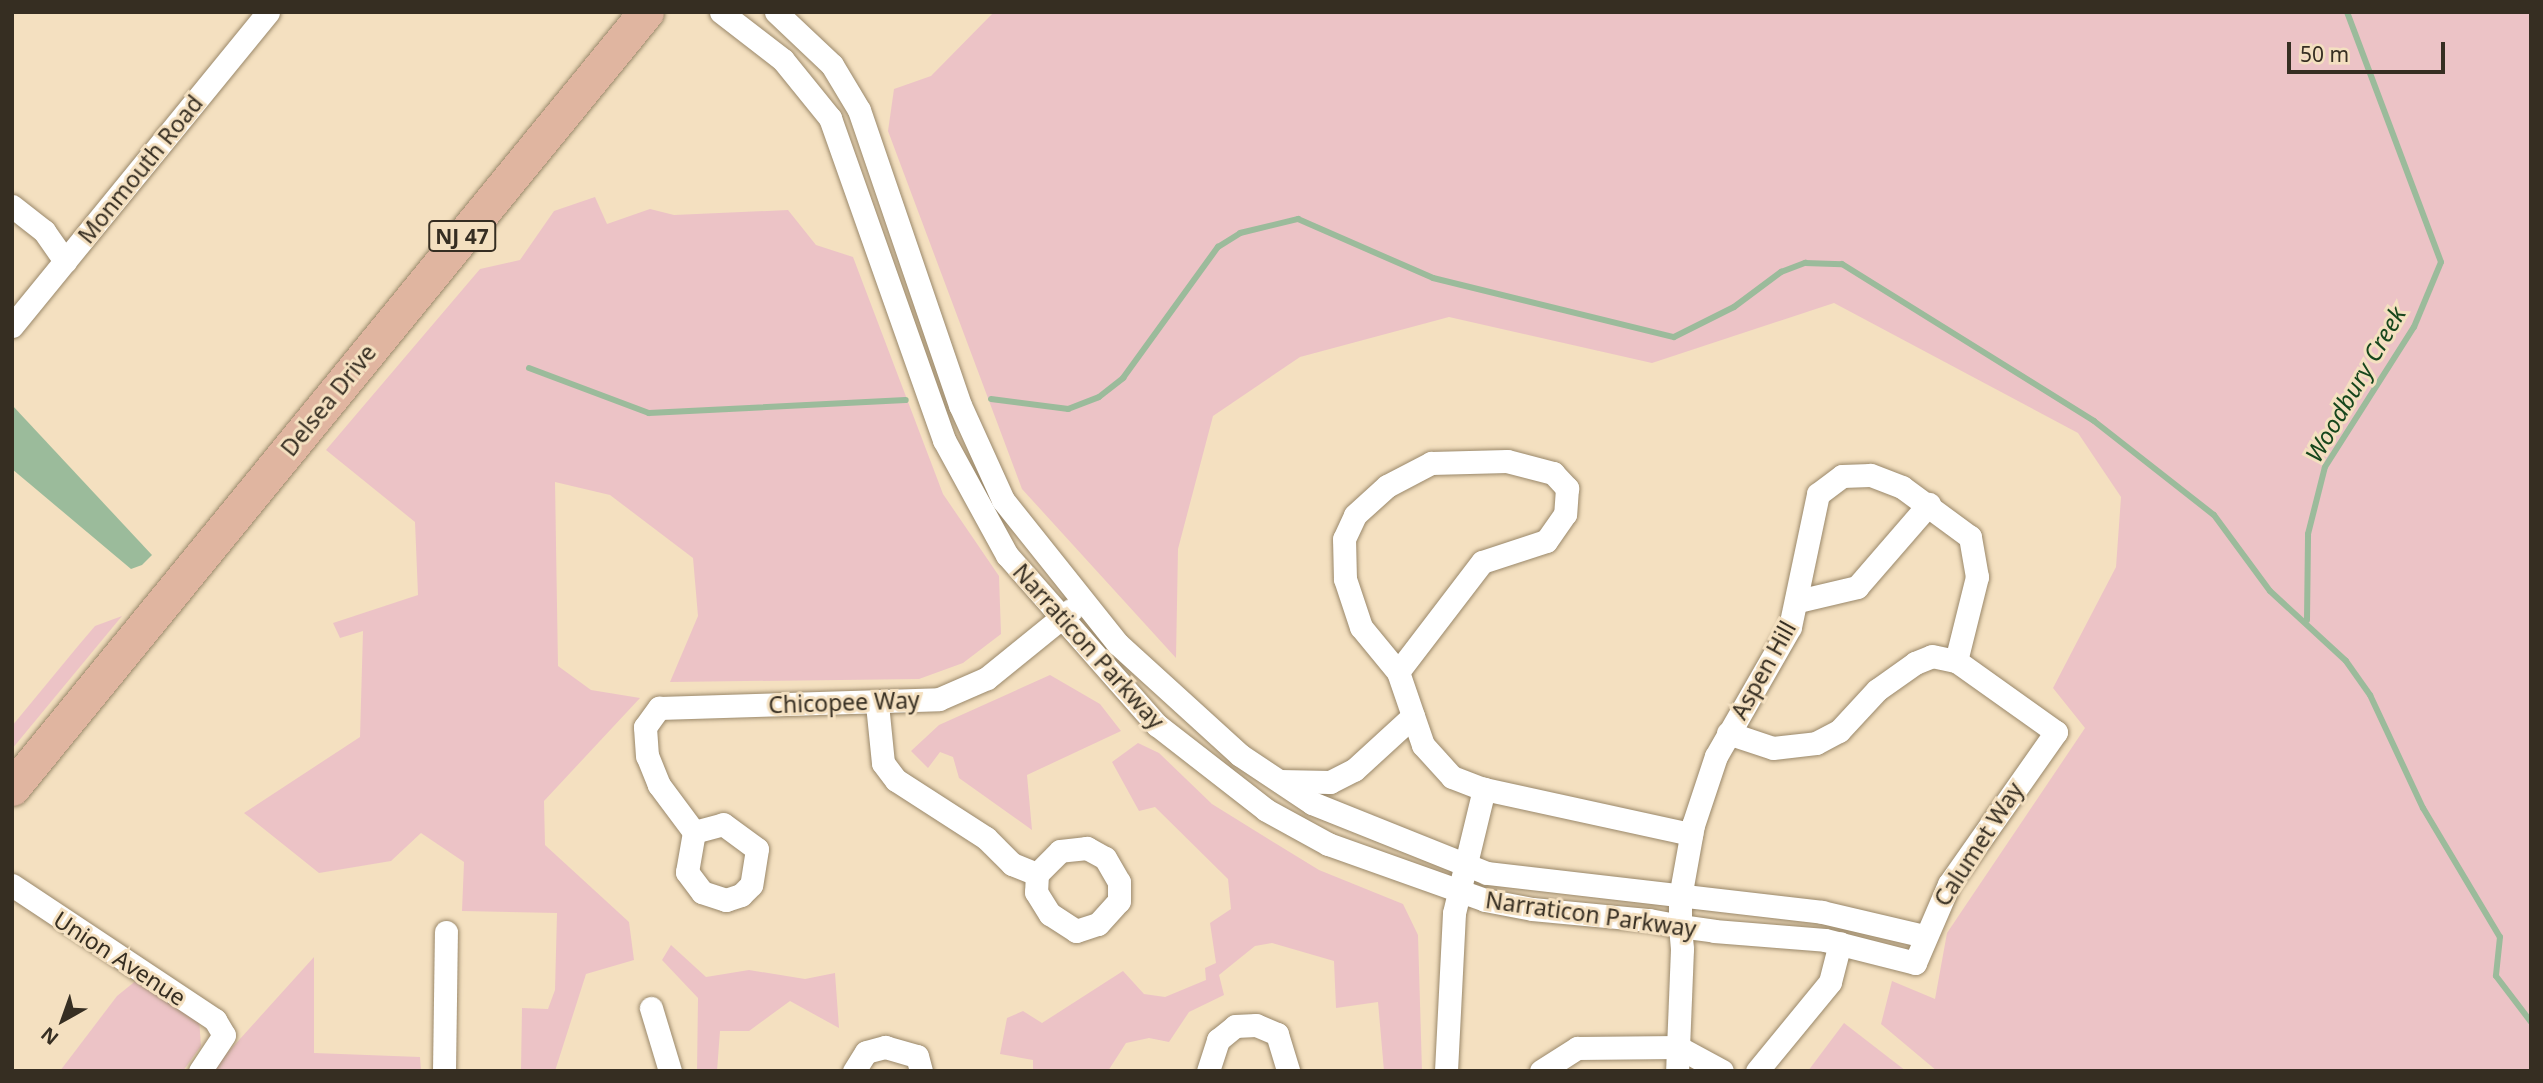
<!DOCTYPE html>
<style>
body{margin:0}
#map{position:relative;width:2543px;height:1083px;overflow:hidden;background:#f4e0c0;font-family:"Noto Sans",sans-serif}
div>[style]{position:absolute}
.green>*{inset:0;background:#ecc3c6}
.water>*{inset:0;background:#9bbb9b}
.stream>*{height:6px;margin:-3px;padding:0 3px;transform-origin:3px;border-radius:3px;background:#9bbb9b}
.roads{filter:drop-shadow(0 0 2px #9a886a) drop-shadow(0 0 2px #9a886a)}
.minor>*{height:23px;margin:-11.5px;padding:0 11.5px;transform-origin:11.5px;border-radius:11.5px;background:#fff}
.primary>*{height:35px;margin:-17.5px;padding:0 17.5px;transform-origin:17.5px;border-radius:17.5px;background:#e0b5a0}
span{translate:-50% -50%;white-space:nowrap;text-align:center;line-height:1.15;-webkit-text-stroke:6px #f4e0c0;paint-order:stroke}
.shield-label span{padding:2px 5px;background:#f4e0c0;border:2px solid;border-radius:5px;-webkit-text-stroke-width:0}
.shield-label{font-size:21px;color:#362e22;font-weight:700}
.street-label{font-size:23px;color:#362e22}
.water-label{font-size:24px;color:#16461c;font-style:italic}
.frame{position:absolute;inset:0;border:14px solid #362e22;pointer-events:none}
.north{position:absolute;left:28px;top:985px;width:70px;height:70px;-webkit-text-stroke:5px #f4e0c0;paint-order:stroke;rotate:220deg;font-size:19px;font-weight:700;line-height:28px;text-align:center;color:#362e22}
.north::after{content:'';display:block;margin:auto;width:24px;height:32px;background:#362e22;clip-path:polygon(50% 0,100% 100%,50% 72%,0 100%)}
.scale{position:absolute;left:2287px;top:42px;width:158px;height:32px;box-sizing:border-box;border:4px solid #362e22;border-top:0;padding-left:9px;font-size:21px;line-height:24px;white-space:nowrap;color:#362e22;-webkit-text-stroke:5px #f4e0c0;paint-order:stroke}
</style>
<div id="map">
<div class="green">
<div style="clip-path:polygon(994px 12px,2531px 12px,2531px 1071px,1937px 1071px,1881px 1024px,1892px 981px,1935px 999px,1947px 933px,2085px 728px,2053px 688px,2116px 567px,2121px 497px,2078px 433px,1834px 303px,1652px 363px,1449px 317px,1300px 357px,1213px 416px,1178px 549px,1176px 658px,1022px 489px,888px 131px,894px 89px,931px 76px)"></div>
<div style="clip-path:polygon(595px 197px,607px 224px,650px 209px,674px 215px,788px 210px,816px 245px,853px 257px,943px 494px,999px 576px,1001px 634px,963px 663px,919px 679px,670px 682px,698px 616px,693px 558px,610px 495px,555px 482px,558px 666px,591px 690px,640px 698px,544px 801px,545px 845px,629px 922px,634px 960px,586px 974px,555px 1071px,511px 1071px,521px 1070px,522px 1008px,548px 1009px,555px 990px,557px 913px,462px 911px,464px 862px,421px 833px,391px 861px,319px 873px,244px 813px,360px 737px,363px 631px,340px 638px,333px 623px,418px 595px,415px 522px,326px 450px,480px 269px,520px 260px,554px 211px)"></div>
<div style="clip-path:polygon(122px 616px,12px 749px,12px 726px,78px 646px,95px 626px)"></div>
<div style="clip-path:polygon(1050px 675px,1100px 704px,1121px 731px,1027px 775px,1032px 830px,959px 778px,953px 757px,940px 752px,928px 768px,911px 751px,939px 725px)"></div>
<div style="clip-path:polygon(1138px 743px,1159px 753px,1212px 804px,1270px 840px,1319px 870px,1403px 904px,1418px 935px,1422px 1071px,1384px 1071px,1378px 1002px,1336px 1008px,1334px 961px,1272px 943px,1255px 946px,1219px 975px,1224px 995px,1189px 1012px,1169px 1042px,1149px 1038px,1126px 1043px,1108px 1071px,1033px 1071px,1033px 1060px,1000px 1054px,1007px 1018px,1023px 1011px,1042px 1023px,1123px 971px,1144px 994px,1165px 997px,1206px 980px,1205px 968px,1216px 963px,1210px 923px,1231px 909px,1228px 879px,1155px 807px,1139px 811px,1112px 762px)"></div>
<div style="clip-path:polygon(671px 945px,706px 977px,749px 970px,805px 979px,835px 973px,839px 1028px,790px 1001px,749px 1031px,720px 1031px,717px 1071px,697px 1071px,698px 998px,662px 960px)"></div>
<div style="clip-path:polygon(314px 957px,314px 1053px,420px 1057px,421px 1071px,211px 1071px)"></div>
<div style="clip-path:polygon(138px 979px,199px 1018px,201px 1046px,183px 1071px,60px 1071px,117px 996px)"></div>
<div style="clip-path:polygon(1844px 1023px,1906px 1071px,1808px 1071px)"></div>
</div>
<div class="water">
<div style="clip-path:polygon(12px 405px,152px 555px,142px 565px,131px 569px,12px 469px)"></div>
</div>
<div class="stream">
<div style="left:529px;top:368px;width:128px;rotate:20.6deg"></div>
<div style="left:649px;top:413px;width:257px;rotate:-2.9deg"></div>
<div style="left:991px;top:399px;width:78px;rotate:7.4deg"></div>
<div style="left:1068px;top:409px;width:33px;rotate:-21deg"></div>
<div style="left:1099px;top:397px;width:31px;rotate:-38deg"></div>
<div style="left:1123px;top:378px;width:162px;rotate:-54.1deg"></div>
<div style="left:1218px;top:247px;width:26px;rotate:-32deg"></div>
<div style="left:1240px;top:233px;width:60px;rotate:-13.6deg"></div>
<div style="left:1298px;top:219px;width:147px;rotate:23.6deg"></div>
<div style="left:1433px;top:278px;width:248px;rotate:13.8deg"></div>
<div style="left:1674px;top:337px;width:67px;rotate:-26.6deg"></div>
<div style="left:1734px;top:307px;width:59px;rotate:-36.7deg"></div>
<div style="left:1781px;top:272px;width:26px;rotate:-21deg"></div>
<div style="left:1805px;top:263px;width:37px;rotate:2deg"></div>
<div style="left:1842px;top:264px;width:297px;rotate:31.9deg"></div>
<div style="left:2094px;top:421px;width:152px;rotate:38.1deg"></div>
<div style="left:2214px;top:515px;width:94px;rotate:53.6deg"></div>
<div style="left:2270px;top:591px;width:103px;rotate:42.6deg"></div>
<div style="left:2346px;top:661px;width:42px;rotate:54.8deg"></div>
<div style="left:2370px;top:695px;width:125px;rotate:64.9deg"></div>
<div style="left:2423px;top:808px;width:150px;rotate:59.2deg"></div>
<div style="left:2500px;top:937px;width:39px;rotate:96deg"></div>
<div style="left:2496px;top:976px;width:58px;rotate:52.7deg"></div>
<div style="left:2307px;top:620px;width:86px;rotate:-89.3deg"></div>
<div style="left:2308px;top:534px;width:69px;rotate:-75.8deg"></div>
<div style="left:2325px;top:467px;width:166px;rotate:-57.6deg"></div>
<div style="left:2414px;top:327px;width:70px;rotate:-67.4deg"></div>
<div style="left:2441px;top:262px;width:267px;rotate:-110.6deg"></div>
</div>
<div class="roads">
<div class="minor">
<div style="left:721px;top:12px;width:78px;rotate:37.7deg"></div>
<div style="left:783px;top:60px;width:75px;rotate:51deg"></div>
<div style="left:830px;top:118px;width:342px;rotate:70.5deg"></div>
<div style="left:944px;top:440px;width:131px;rotate:61.3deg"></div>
<div style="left:1007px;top:555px;width:227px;rotate:48.6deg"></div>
<div style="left:1157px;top:725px;width:138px;rotate:37.9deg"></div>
<div style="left:1266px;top:810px;width:71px;rotate:28.7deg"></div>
<div style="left:1328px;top:844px;width:167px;rotate:19.6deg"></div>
<div style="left:1485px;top:900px;width:48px;rotate:10.8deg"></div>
<div style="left:1532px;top:909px;width:118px;rotate:5.4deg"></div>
<div style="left:1649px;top:920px;width:32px;rotate:11deg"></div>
<div style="left:1680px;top:926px;width:34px;rotate:8deg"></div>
<div style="left:1714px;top:931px;width:111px;rotate:4.6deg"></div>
<div style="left:1825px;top:940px;width:93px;rotate:14.3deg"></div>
<div style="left:1915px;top:963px;width:86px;rotate:-66.7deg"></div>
<div style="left:1949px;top:884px;width:186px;rotate:-54.9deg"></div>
<div style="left:2056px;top:732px;width:123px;rotate:-144.6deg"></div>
<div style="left:1956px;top:661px;width:87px;rotate:-76deg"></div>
<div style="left:1977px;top:577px;width:41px;rotate:-99.9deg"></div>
<div style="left:1970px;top:537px;width:84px;rotate:-143.7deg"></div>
<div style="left:1902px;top:487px;width:34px;rotate:-159deg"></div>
<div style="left:1870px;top:475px;width:28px;rotate:178deg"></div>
<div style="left:1842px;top:476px;width:30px;rotate:143deg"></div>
<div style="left:1818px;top:494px;width:136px;rotate:101.9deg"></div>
<div style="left:1790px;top:627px;width:149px;rotate:119.8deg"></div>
<div style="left:1716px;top:756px;width:73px;rotate:108.4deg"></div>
<div style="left:1693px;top:825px;width:73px;rotate:100.2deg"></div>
<div style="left:1680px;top:897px;width:29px;rotate:90deg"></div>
<div style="left:1680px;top:926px;width:23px;rotate:85deg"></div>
<div style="left:1682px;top:949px;width:122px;rotate:92.3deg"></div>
<div style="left:776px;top:12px;width:77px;rotate:43.4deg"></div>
<div style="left:832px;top:65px;width:52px;rotate:59deg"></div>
<div style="left:859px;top:110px;width:312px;rotate:71.1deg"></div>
<div style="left:960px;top:405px;width:104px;rotate:65.6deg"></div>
<div style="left:1003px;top:500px;width:184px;rotate:51.4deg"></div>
<div style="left:1118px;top:644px;width:165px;rotate:42.3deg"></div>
<div style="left:1240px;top:755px;width:87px;rotate:33.7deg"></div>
<div style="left:1312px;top:803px;width:188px;rotate:21.8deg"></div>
<div style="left:1487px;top:873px;width:337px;rotate:6.6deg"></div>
<div style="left:1822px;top:912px;width:105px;rotate:13.2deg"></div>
<div style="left:12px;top:206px;width:41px;rotate:38deg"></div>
<div style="left:44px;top:231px;width:37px;rotate:55deg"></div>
<div style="left:12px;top:326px;width:405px;rotate:-50.8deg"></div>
<div style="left:1798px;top:601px;width:61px;rotate:-13.3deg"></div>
<div style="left:1857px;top:587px;width:110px;rotate:-49.1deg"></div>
<div style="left:1398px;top:672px;width:58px;rotate:-129.4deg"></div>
<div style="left:1361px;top:627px;width:51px;rotate:-108.4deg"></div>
<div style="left:1345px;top:579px;width:40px;rotate:-91.4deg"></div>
<div style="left:1344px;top:539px;width:26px;rotate:-65deg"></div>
<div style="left:1355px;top:515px;width:43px;rotate:-42.2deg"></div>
<div style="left:1387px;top:486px;width:50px;rotate:-27.6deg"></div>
<div style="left:1431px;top:463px;width:76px;rotate:-1.5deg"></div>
<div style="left:1507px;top:461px;width:48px;rotate:14.6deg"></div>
<div style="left:1553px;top:473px;width:21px;rotate:47deg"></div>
<div style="left:1567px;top:488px;width:26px;rotate:94deg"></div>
<div style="left:1565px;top:514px;width:33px;rotate:125deg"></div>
<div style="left:1546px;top:541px;width:67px;rotate:161.8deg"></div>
<div style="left:1482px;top:562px;width:138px;rotate:127.4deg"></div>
<div style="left:1398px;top:672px;width:77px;rotate:71.1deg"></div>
<div style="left:1423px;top:745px;width:43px;rotate:47.8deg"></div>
<div style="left:1452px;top:777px;width:34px;rotate:21deg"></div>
<div style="left:1484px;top:789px;width:212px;rotate:12.3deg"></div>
<div style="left:877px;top:704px;width:59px;rotate:84.2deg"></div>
<div style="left:883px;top:763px;width:21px;rotate:53deg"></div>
<div style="left:896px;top:780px;width:107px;rotate:32.8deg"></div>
<div style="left:986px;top:838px;width:37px;rotate:45deg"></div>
<div style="left:1012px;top:864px;width:27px;rotate:22deg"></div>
<div style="left:1037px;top:874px;width:18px;rotate:93deg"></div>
<div style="left:1036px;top:892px;width:26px;rotate:58deg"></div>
<div style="left:1050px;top:914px;width:31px;rotate:33deg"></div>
<div style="left:1076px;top:931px;width:23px;rotate:-18deg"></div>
<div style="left:1098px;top:924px;width:31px;rotate:-48deg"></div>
<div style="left:1119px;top:901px;width:19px;rotate:-90deg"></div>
<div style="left:1119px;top:882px;width:28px;rotate:-120deg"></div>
<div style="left:1105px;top:858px;width:21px;rotate:-151deg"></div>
<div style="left:1087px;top:848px;width:27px;rotate:174deg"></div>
<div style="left:1060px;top:851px;width:33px;rotate:135deg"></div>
<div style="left:1728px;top:733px;width:47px;rotate:18.4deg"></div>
<div style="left:1773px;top:748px;width:43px;rotate:-6.6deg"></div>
<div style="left:1816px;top:743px;width:26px;rotate:-28deg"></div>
<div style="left:1839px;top:731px;width:56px;rotate:-47.2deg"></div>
<div style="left:1877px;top:690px;width:47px;rotate:-35.4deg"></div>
<div style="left:1915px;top:663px;width:18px;rotate:-22deg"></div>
<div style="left:1932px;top:656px;width:25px;rotate:12deg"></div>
<div style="left:1280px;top:781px;width:50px;rotate:1.1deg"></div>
<div style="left:1330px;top:782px;width:27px;rotate:-27deg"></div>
<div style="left:1354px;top:770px;width:80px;rotate:-42.5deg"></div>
<div style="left:694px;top:832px;width:30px;rotate:-15deg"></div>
<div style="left:723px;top:824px;width:42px;rotate:36.3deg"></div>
<div style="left:757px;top:849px;width:36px;rotate:99deg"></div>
<div style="left:751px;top:885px;width:14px;rotate:135deg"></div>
<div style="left:741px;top:895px;width:16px;rotate:162deg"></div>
<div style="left:726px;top:900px;width:25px;rotate:-162deg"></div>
<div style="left:702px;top:892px;width:25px;rotate:-127deg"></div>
<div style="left:687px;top:872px;width:41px;rotate:-80.1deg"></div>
<div style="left:694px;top:832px;width:59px;rotate:-126.7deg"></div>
<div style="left:659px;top:785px;width:31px;rotate:-112deg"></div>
<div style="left:647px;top:756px;width:29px;rotate:-94deg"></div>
<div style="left:645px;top:727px;width:24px;rotate:-54deg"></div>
<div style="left:659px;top:708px;width:280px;rotate:-1.8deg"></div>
<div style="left:939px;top:699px;width:52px;rotate:-23.6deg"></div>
<div style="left:987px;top:678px;width:108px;rotate:-39deg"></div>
<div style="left:12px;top:885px;width:244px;rotate:33.6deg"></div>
<div style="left:215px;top:1020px;width:17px;rotate:59deg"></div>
<div style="left:224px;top:1035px;width:43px;rotate:123.7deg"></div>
<div style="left:651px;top:1008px;width:66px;rotate:73.2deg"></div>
<div style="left:444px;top:1071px;width:139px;rotate:-89.2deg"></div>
<div style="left:854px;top:1071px;width:22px;rotate:-58deg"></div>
<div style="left:866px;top:1052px;width:20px;rotate:-15deg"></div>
<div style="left:885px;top:1047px;width:33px;rotate:16deg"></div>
<div style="left:917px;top:1056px;width:16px;rotate:75deg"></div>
<div style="left:1208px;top:1071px;width:33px;rotate:-72deg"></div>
<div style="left:1218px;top:1040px;width:22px;rotate:-39deg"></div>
<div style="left:1235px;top:1026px;width:21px;rotate:-3deg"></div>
<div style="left:1256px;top:1025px;width:23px;rotate:23deg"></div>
<div style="left:1277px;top:1034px;width:39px;rotate:73deg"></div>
<div style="left:1446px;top:1071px;width:158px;rotate:-87.1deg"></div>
<div style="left:1454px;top:913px;width:128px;rotate:-76.4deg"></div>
<div style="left:1541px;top:1071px;width:43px;rotate:-32.6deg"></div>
<div style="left:1577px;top:1048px;width:101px;rotate:-0.6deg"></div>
<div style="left:1678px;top:1047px;width:50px;rotate:28.6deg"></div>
<div style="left:1757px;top:1071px;width:115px;rotate:-50.6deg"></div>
<div style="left:1830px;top:982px;width:40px;rotate:-75.6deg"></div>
</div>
<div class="primary">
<div style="left:12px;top:788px;width:1002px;rotate:-50.75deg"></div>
</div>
</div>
<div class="shield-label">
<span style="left:462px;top:236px">NJ 47</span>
</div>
<div class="street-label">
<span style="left:140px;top:169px;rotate:-51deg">Monmouth Road</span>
<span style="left:328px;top:400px;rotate:-51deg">Delsea Drive</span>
<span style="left:1089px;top:646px;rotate:48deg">Narraticon Parkway</span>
<span style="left:1763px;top:670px;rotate:-61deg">Aspen Hill</span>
<span style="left:844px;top:702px;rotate:-2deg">Chicopee Way</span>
<span style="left:1978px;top:844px;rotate:-57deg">Calumet Way</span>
<span style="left:1591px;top:914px;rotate:8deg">Narraticon Parkway</span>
<span style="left:120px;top:958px;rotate:33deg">Union Avenue</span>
</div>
<div class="water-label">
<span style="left:2355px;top:384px;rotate:-60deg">Woodbury Creek</span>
</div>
<div class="frame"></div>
<div class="north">N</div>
<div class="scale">50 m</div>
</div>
